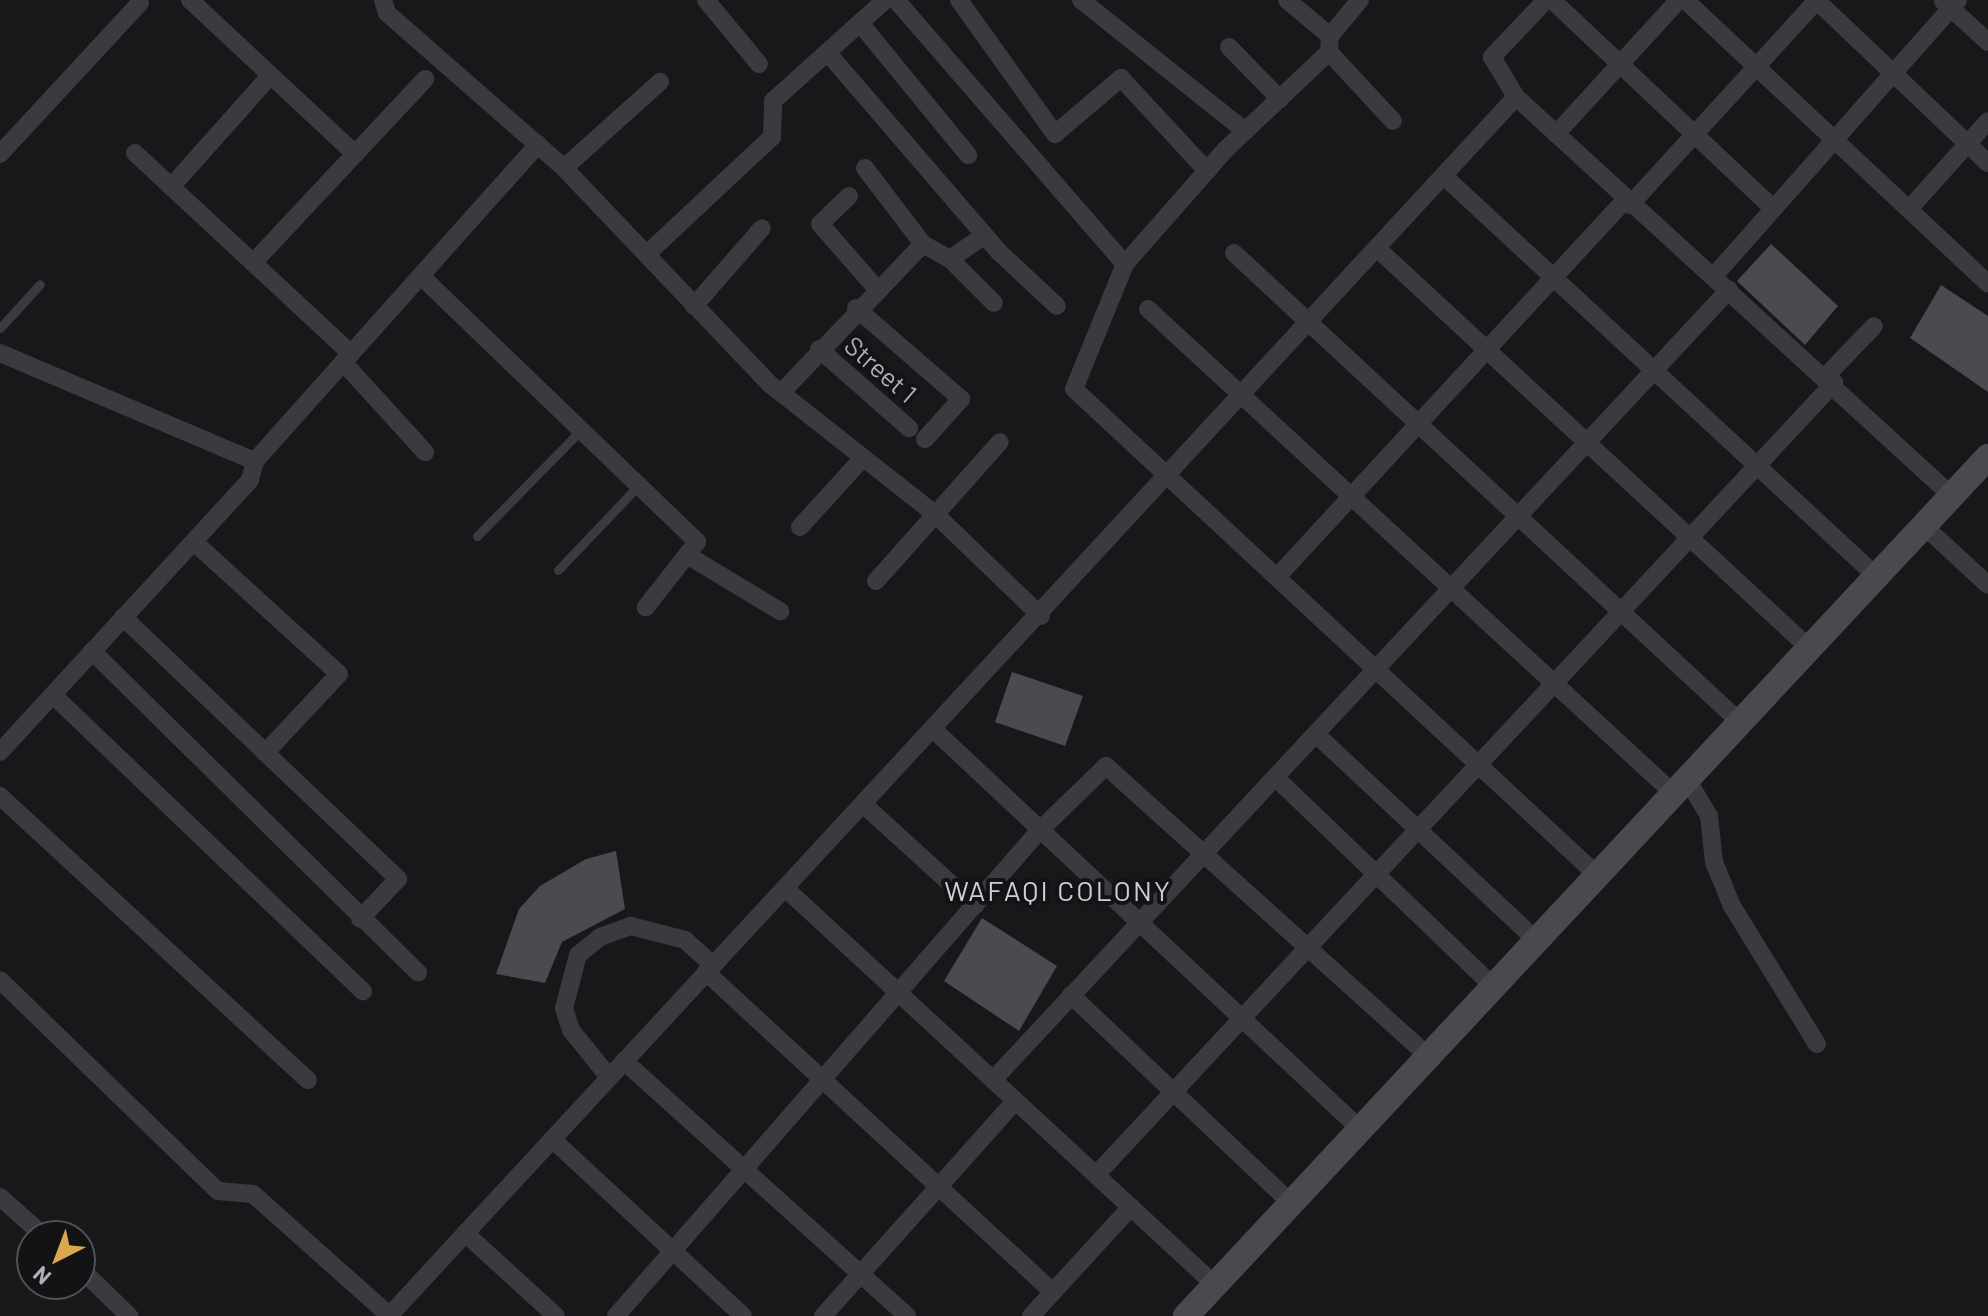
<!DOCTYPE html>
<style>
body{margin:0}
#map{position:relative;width:1988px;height:1316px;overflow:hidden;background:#18181a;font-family:Barlow,sans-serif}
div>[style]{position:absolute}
.building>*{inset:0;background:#4a4b4f}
.lane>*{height:9px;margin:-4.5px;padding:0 4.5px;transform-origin:4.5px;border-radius:4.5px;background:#3a3b3e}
.street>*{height:18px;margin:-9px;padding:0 9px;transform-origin:9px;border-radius:9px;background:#3a3b3e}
.secondary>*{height:26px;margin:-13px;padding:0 13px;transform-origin:13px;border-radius:13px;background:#484a4e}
span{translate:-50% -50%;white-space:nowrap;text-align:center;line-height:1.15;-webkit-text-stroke:8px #131315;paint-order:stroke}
.street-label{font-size:26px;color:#acb0b8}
.neighbourhood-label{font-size:28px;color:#cdcfd5;letter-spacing:2px}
.north{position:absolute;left:16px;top:1220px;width:80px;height:80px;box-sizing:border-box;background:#131315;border:2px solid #505256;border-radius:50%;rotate:222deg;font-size:22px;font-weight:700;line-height:32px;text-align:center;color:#acb0b8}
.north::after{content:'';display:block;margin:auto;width:28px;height:36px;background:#dca74e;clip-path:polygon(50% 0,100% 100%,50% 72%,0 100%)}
</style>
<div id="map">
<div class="building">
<div style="clip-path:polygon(1771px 244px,1838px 306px,1805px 345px,1737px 281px)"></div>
<div style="clip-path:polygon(1941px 285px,1988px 316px,1988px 392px,1910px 338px)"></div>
<div style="clip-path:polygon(1012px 672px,1083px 696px,1065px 746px,995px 722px)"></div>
<div style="clip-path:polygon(616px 851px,625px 909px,562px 942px,545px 983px,496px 974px,519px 909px,540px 886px,586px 859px)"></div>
<div style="clip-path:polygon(982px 918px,1057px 966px,1019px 1031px,944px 981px)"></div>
</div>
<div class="lane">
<div style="left:0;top:328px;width:59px;rotate:-47.7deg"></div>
<div style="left:477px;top:536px;width:144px;rotate:-45.6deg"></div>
<div style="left:558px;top:570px;width:115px;rotate:-46.4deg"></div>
</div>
<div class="street">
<div style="left:190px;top:0;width:226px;rotate:43deg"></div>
<div style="left:383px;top:0;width:14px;rotate:73deg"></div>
<div style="left:387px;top:13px;width:235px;rotate:41.2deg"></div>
<div style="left:564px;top:168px;width:300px;rotate:46.4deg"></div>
<div style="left:771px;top:385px;width:209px;rotate:38.2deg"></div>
<div style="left:935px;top:514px;width:147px;rotate:43.9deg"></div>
<div style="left:706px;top:0;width:83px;rotate:50.4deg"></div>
<div style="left:896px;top:0;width:349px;rotate:49.1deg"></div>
<div style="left:959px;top:0;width:165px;rotate:54.4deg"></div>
<div style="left:1055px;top:134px;width:87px;rotate:-40.3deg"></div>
<div style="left:1121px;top:78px;width:127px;rotate:47.2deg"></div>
<div style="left:1081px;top:0;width:210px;rotate:38.6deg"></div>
<div style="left:1287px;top:0;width:56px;rotate:39.9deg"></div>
<div style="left:1360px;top:0;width:47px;rotate:129.8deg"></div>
<div style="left:1330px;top:36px;width:16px;rotate:94deg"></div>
<div style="left:1329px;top:52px;width:141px;rotate:136.7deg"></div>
<div style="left:1226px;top:149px;width:153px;rotate:131.3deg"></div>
<div style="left:1125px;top:264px;width:135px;rotate:112.2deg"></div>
<div style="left:1074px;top:389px;width:715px;rotate:42.9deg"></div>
<div style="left:1546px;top:0;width:79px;rotate:133.5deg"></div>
<div style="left:1492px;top:57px;width:47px;rotate:59deg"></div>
<div style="left:1516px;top:97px;width:590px;rotate:42.46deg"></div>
<div style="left:1552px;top:0;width:302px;rotate:43.3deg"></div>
<div style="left:1685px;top:0;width:415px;rotate:43.1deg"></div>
<div style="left:1816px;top:0;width:237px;rotate:43.5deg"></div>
<div style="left:1943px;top:1px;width:61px;rotate:42.3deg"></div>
<div style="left:860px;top:23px;width:171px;rotate:50.7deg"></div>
<div style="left:1229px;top:47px;width:73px;rotate:45.6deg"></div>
<div style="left:827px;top:52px;width:264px;rotate:49.3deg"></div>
<div style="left:999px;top:252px;width:79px;rotate:43deg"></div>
<div style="left:1329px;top:52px;width:94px;rotate:47.2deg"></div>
<div style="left:1556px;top:134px;width:182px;rotate:-47.5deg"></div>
<div style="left:135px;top:153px;width:295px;rotate:42.9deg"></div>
<div style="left:0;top:154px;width:206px;rotate:-47.2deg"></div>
<div style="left:564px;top:168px;width:129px;rotate:-41.9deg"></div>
<div style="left:865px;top:168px;width:96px;rotate:52.7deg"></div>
<div style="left:1446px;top:178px;width:585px;rotate:42.78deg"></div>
<div style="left:171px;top:187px;width:149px;rotate:-48.3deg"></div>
<div style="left:849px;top:196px;width:40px;rotate:136deg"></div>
<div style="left:820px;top:224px;width:85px;rotate:48.8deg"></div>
<div style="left:1630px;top:205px;width:277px;rotate:-47.6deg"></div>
<div style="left:1909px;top:209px;width:118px;rotate:-48.1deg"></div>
<div style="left:1381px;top:252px;width:582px;rotate:42.77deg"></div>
<div style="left:648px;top:253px;width:170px;rotate:-43.1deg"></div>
<div style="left:772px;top:137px;width:36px;rotate:-88deg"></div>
<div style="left:773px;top:101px;width:151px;rotate:-42deg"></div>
<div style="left:1234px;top:253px;width:690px;rotate:42.83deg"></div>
<div style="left:950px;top:259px;width:42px;rotate:-34.4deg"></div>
<div style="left:253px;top:263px;width:252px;rotate:-46.9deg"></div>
<div style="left:421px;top:276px;width:383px;rotate:43.9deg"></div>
<div style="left:697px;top:542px;width:83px;rotate:128.1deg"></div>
<div style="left:1714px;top:276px;width:368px;rotate:-48.5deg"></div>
<div style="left:694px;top:306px;width:103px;rotate:-48.9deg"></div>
<div style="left:856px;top:308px;width:139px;rotate:40.9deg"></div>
<div style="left:961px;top:399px;width:54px;rotate:132deg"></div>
<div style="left:1148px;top:309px;width:714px;rotate:42.67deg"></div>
<div style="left:819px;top:349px;width:120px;rotate:41.3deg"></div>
<div style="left:0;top:353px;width:277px;rotate:23deg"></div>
<div style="left:343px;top:362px;width:122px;rotate:47.7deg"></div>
<div style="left:1826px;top:376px;width:69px;rotate:-46.2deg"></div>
<div style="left:781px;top:393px;width:206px;rotate:-46.4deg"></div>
<div style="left:923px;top:244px;width:31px;rotate:29deg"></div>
<div style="left:950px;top:259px;width:62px;rotate:45deg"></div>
<div style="left:1923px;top:525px;width:88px;rotate:42.7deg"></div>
<div style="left:800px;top:527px;width:91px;rotate:-47.7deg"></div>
<div style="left:194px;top:542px;width:196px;rotate:42.3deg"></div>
<div style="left:339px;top:674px;width:108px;rotate:133.1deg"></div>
<div style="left:687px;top:555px;width:109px;rotate:31.1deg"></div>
<div style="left:1277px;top:577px;width:513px;rotate:-47.29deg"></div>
<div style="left:876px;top:581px;width:186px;rotate:-48.3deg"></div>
<div style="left:123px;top:617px;width:380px;rotate:43.6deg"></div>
<div style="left:398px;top:879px;width:55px;rotate:133.5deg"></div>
<div style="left:92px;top:651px;width:458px;rotate:44.6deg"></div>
<div style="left:53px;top:695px;width:429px;rotate:43.7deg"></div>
<div style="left:933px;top:729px;width:585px;rotate:43.13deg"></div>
<div style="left:1318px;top:736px;width:300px;rotate:43.1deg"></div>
<div style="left:0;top:752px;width:369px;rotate:-47.4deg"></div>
<div style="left:250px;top:480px;width:20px;rotate:-75deg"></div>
<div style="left:255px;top:461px;width:425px;rotate:-48.2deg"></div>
<div style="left:1277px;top:779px;width:301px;rotate:43.8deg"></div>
<div style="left:1687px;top:779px;width:43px;rotate:59.3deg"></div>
<div style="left:1709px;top:816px;width:46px;rotate:83.8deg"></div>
<div style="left:1714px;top:862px;width:48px;rotate:67.8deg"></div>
<div style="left:1732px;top:906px;width:162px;rotate:58.4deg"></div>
<div style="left:0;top:796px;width:419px;rotate:42.7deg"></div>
<div style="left:863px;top:804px;width:151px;rotate:42.3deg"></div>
<div style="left:785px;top:888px;width:585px;rotate:42.71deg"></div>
<div style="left:706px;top:972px;width:472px;rotate:42.7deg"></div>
<div style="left:0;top:980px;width:303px;rotate:44.1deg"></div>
<div style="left:218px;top:1191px;width:35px;rotate:5deg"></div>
<div style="left:253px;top:1194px;width:182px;rotate:41.7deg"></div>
<div style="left:1071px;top:995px;width:304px;rotate:43.4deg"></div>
<div style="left:624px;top:1061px;width:381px;rotate:42deg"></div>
<div style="left:609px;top:1077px;width:60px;rotate:-129deg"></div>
<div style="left:571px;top:1030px;width:23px;rotate:-108deg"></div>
<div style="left:564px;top:1008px;width:55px;rotate:-75.2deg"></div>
<div style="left:578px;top:955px;width:28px;rotate:-39deg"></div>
<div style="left:600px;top:937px;width:33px;rotate:-20deg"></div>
<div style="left:631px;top:926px;width:56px;rotate:14.5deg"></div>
<div style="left:685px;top:940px;width:38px;rotate:42deg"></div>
<div style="left:993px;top:1080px;width:1080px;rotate:-47.03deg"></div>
<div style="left:552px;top:1139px;width:260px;rotate:42.8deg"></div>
<div style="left:1096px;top:1175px;width:1083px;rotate:-47.02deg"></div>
<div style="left:0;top:1197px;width:59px;rotate:41.6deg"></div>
<div style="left:465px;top:1233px;width:123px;rotate:42.4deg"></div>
<div style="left:80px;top:1268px;width:69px;rotate:44.4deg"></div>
<div style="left:389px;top:1316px;width:1660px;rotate:-47.25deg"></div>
<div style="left:616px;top:1316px;width:645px;rotate:-48.9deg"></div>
<div style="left:1040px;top:830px;width:92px;rotate:-44.1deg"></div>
<div style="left:1106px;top:766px;width:433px;rotate:42deg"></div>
<div style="left:823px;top:1316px;width:288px;rotate:-48.2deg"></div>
<div style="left:1031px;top:1316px;width:148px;rotate:-47.5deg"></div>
</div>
<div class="secondary">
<div style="left:1186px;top:1316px;width:1175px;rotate:-46.97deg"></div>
</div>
<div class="street-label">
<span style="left:881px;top:369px;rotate:41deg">Street 1</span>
</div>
<div class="neighbourhood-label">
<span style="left:1058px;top:890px">WAFAQI COLONY</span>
</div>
<div class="north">N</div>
</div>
